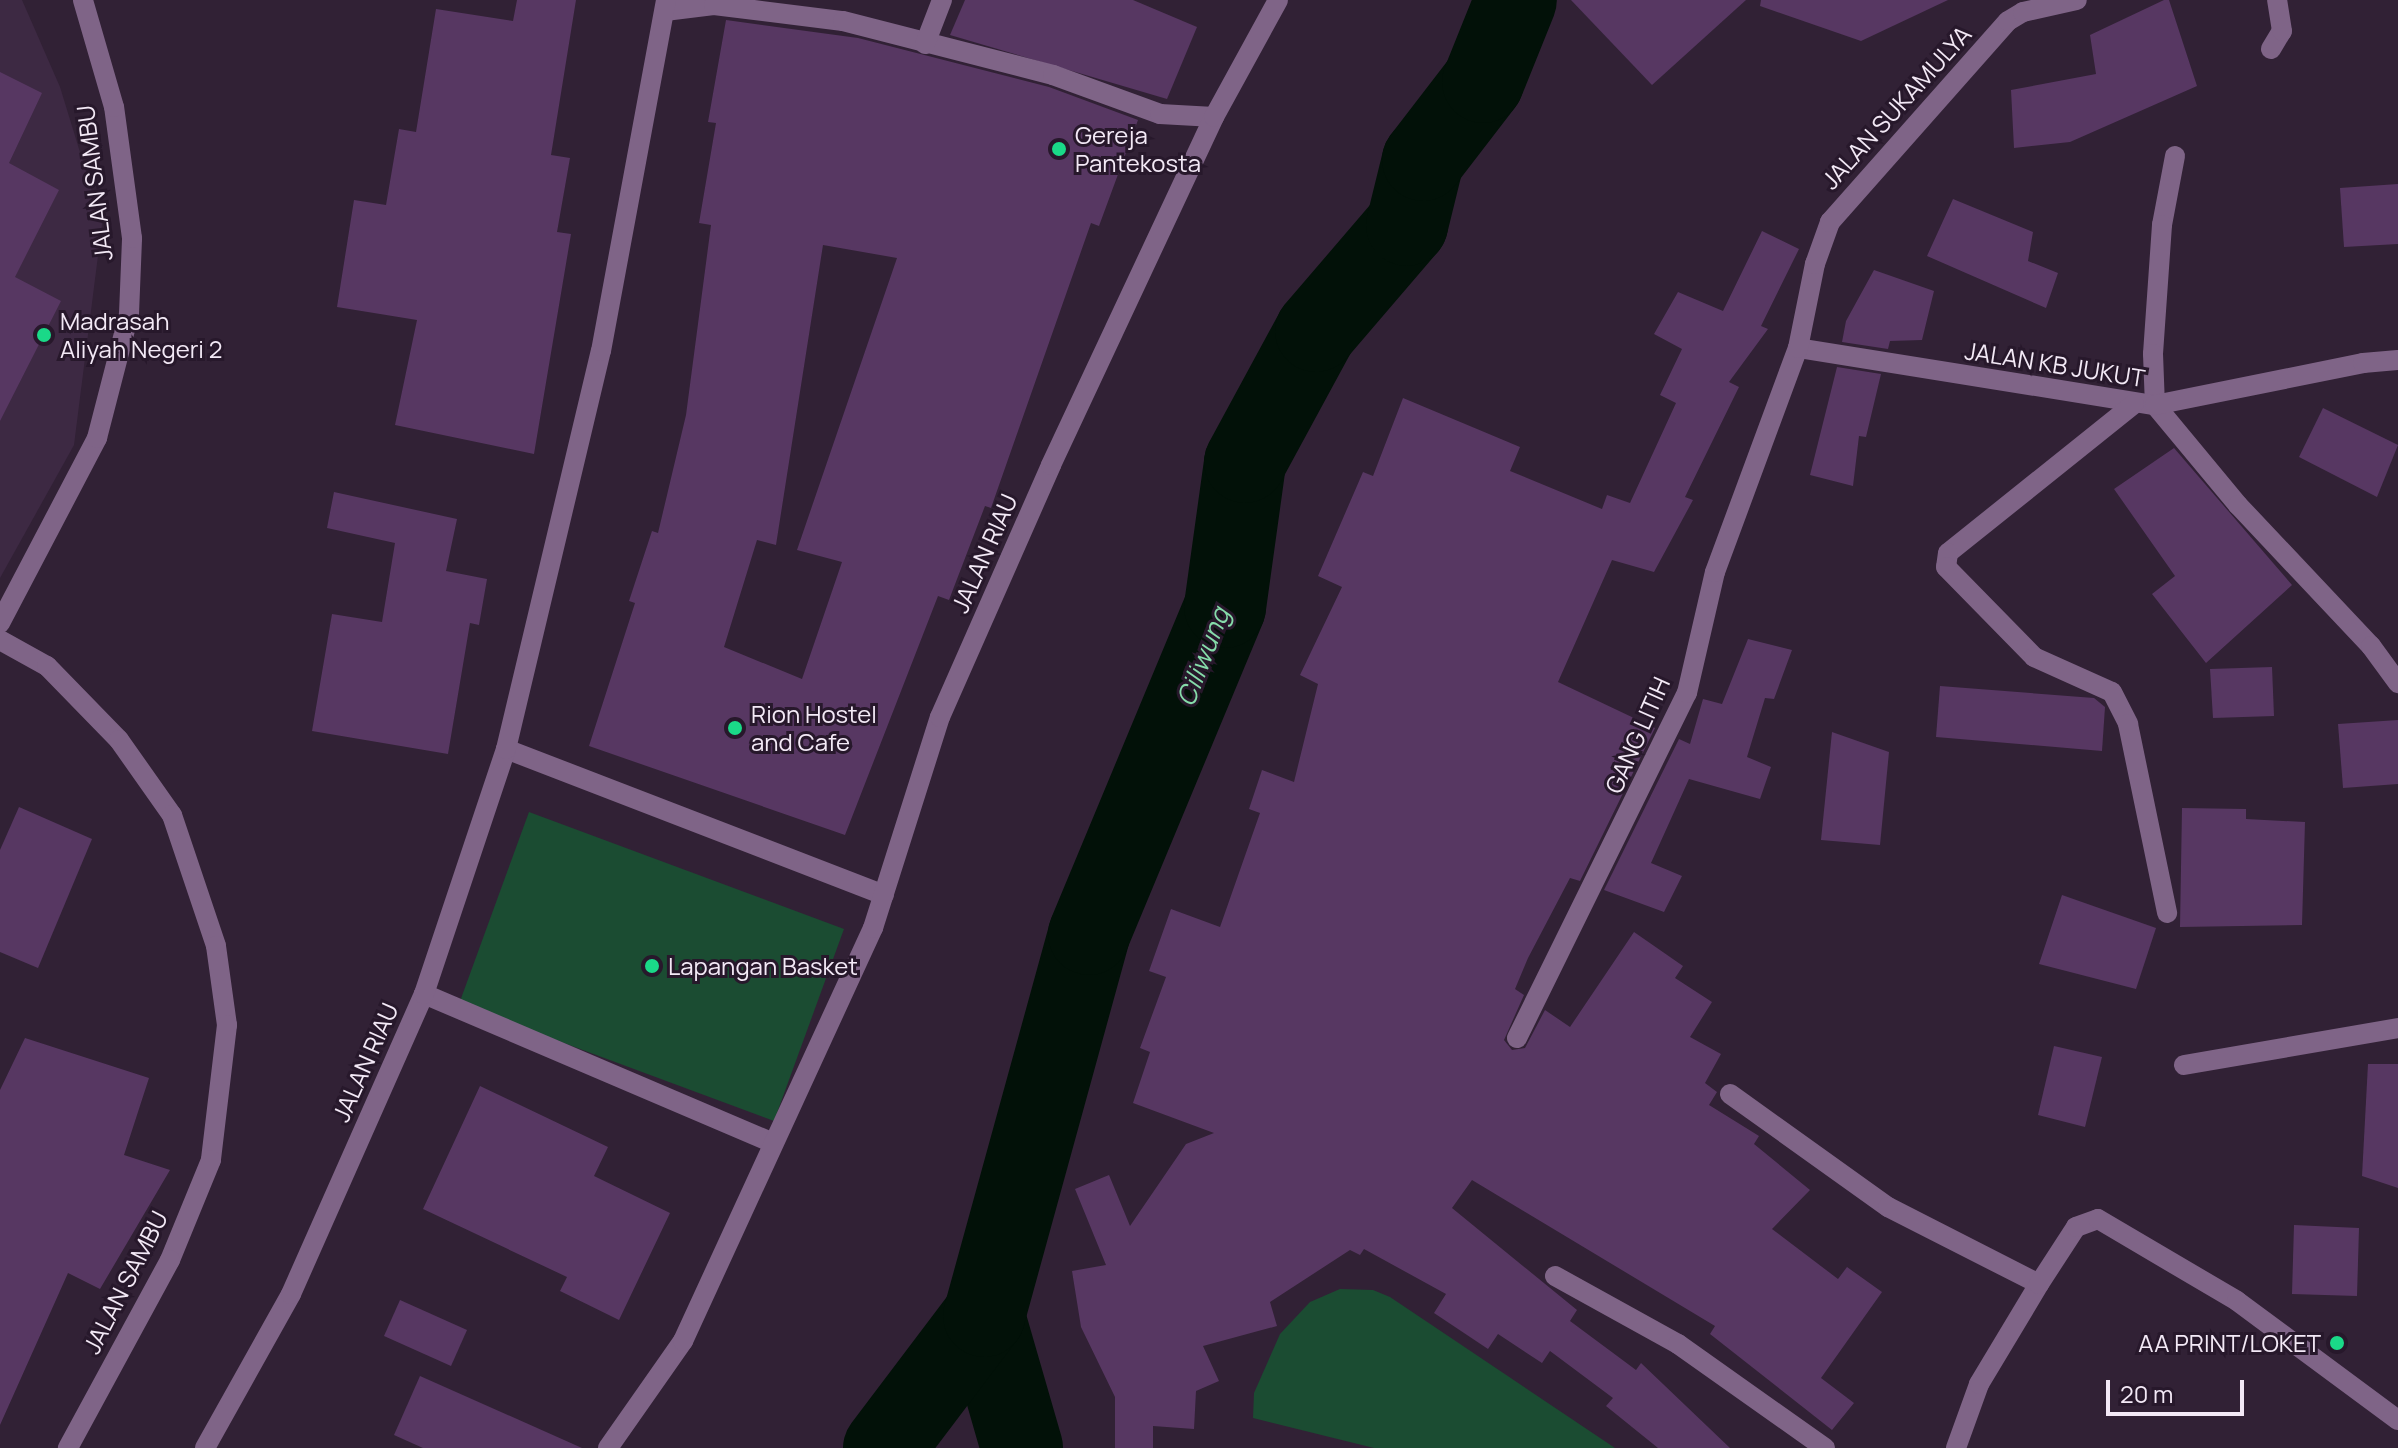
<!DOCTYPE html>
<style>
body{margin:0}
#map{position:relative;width:2398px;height:1448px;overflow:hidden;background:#312135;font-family:Manrope,sans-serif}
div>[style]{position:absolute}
.built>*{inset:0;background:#3d2943}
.green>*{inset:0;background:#1b4c32}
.river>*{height:82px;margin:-41px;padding:0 41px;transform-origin:41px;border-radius:41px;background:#021108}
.building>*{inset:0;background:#573762}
.minor>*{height:20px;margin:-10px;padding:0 10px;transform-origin:10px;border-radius:10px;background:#7f6487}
.dots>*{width:22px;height:22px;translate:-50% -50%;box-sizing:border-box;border:4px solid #27182b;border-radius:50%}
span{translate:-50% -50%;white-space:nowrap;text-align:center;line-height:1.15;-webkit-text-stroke:6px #27182b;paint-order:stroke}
.street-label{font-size:24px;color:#f3e9f6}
.poi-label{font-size:24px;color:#f3e9f6}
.left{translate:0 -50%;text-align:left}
.right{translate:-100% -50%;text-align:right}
.water-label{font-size:26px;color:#86dcaa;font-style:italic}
.scale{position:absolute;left:2106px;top:1380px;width:138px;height:36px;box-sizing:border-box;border:4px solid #f3e9f6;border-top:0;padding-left:10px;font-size:24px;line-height:28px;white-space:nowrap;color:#f3e9f6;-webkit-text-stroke:6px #27182b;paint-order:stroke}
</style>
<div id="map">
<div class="built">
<div style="clip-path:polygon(0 0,22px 0,60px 87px,102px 224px,74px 445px,0 578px)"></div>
</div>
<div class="green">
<div style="clip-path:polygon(529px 812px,844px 929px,774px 1121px,459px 1004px)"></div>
<div style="clip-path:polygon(1340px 1289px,1373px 1290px,1390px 1297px,1615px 1448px,1374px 1448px,1253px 1418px,1254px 1393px,1280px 1334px,1310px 1302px)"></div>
</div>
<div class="river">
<div style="left:984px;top:1316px;width:137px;rotate:73.9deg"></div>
<div style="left:884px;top:1448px;width:166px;rotate:-52.9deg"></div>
<div style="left:984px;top:1316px;width:396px;rotate:-74.6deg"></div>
<div style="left:1089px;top:934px;width:354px;rotate:-67.4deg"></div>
<div style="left:1225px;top:607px;width:146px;rotate:-82.1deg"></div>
<div style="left:1245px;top:462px;width:149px;rotate:-61.5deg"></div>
<div style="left:1316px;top:331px;width:140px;rotate:-49.4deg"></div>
<div style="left:1407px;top:225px;width:67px;rotate:-76.2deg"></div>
<div style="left:1423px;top:160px;width:98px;rotate:-52.4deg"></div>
<div style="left:1483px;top:82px;width:88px;rotate:-68.1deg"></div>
</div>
<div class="building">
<div style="clip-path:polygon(517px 0,576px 0,551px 155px,570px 158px,557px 232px,571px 234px,534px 454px,395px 425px,417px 320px,337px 307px,354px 200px,386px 205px,399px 129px,416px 132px,436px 9px,513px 21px)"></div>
<div style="clip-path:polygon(965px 0,1133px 0,1197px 27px,1167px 99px,950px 35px)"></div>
<div style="clip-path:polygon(1571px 0,1746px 0,1652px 85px)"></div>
<div style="clip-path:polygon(1761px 0,1948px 0,1861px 41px,1760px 6px)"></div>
<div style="clip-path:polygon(2164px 0,2169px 0,2197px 86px,2070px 142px,2014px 148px,2011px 90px,2096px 74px,2090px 35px)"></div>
<div style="clip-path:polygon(evenodd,726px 20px,858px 38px,1049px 87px,1138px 120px,1099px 226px,1091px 223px,991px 508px,985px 506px,949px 600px,938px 596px,845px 835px,589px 746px,635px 603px,629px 601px,652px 531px,658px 533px,686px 415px,711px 225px,699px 223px,716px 123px,708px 122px,726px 20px,823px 245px,897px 258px,797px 550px,842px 562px,802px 679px,724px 647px,757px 540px,776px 545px,823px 245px)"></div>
<div style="clip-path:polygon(0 72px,42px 93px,9px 163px,59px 190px,15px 277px,61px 301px,0 421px)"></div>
<div style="clip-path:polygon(2398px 184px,2398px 244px,2344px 247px,2340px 188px)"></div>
<div style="clip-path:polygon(1953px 199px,2033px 232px,2028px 261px,2058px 273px,2046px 308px,1927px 256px)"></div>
<div style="clip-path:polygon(1762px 231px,1799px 249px,1761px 326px,1768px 329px,1729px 382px,1739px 387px,1685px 497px,1693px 500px,1654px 572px,1612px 560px,1558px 682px,1655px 728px,1580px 881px,1570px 878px,1528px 958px,1515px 989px,1524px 995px,1504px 1040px,1512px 1050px,1525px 1048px,1545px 1010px,1570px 1027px,1634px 932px,1683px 966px,1675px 978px,1712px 1002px,1690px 1037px,1721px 1054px,1705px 1083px,1717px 1092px,1709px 1105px,1759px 1136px,1754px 1144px,1810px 1190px,1772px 1229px,1838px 1279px,1847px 1267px,1882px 1292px,1821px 1378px,1854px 1403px,1832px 1430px,1710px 1334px,1715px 1326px,1472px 1180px,1452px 1208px,1577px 1310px,1570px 1321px,1636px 1370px,1641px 1363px,1730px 1448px,1658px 1448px,1606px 1406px,1613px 1398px,1550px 1351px,1542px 1363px,1498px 1334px,1488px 1349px,1434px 1313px,1446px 1294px,1364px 1249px,1360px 1255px,1350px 1250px,1270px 1302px,1277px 1326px,1203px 1346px,1219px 1381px,1196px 1391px,1194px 1429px,1153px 1426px,1153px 1448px,1115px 1448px,1115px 1397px,1081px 1327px,1072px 1271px,1106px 1265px,1075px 1189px,1109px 1175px,1130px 1226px,1186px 1144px,1214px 1133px,1133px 1103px,1150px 1052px,1140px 1048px,1166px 977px,1149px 971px,1171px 909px,1220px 927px,1260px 813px,1249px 809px,1262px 770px,1294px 782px,1318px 684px,1300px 675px,1342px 587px,1318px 576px,1363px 472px,1373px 476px,1403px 398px,1520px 447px,1510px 471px,1602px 509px,1607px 495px,1630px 503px,1676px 403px,1660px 395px,1682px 349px,1654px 334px,1678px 292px,1723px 311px)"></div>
<div style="clip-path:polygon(1874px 270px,1934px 291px,1922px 340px,1890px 341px,1888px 349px,1842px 342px,1846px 321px)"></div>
<div style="clip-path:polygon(1837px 367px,1881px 374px,1866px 437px,1859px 436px,1853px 486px,1810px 475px)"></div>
<div style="clip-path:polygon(2323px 408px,2398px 445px,2377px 497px,2299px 457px)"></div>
<div style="clip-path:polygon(2174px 448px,2292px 585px,2206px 663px,2152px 594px,2175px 576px,2114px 489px)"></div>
<div style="clip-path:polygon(334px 492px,457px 519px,446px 571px,487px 579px,479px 625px,470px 623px,448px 754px,312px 731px,332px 614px,382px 622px,395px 543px,327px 528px)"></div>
<div style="clip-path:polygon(1748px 639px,1792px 650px,1774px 699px,1765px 698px,1747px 757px,1771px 767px,1760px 799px,1689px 779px,1651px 863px,1682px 876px,1664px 912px,1604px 890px,1679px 739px,1690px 744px,1703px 699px,1722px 704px)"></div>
<div style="clip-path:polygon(2272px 667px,2274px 716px,2213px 718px,2210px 669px)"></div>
<div style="clip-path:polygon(1940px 686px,2094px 698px,2105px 707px,2102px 751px,1936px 737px)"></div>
<div style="clip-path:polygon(2398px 720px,2398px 784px,2343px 788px,2338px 724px)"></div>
<div style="clip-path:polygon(1832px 732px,1889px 752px,1880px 845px,1821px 840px)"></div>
<div style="clip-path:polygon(19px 807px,92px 839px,38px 968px,0 952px,0 850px)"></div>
<div style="clip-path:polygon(2182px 808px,2246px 809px,2246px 819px,2305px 822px,2302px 925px,2180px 927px)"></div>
<div style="clip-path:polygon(2062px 895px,2156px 928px,2136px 989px,2039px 964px)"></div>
<div style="clip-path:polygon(25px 1038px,149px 1078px,124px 1155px,170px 1170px,100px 1289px,68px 1273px,0 1425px,0 1090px)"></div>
<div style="clip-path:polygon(2054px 1046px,2102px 1057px,2085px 1127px,2038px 1115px)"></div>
<div style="clip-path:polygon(2368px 1064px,2398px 1064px,2398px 1188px,2362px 1176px)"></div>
<div style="clip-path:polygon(480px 1086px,608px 1147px,594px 1176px,670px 1213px,619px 1320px,560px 1291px,567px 1277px,423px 1209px)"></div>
<div style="clip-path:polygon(2294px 1225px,2359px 1228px,2357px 1296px,2292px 1294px)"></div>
<div style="clip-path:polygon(400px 1300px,467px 1330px,451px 1366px,384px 1336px)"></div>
<div style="clip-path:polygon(420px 1376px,582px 1448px,423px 1448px,394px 1435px)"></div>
</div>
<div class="minor">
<div style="left:665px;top:11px;width:49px;rotate:-7deg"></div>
<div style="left:714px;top:5px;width:130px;rotate:7.1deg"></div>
<div style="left:843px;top:21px;width:217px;rotate:14.4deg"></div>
<div style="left:1053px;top:75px;width:114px;rotate:20deg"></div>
<div style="left:1160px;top:114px;width:54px;rotate:3.2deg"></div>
<div style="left:925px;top:44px;width:47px;rotate:-68.9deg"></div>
<div style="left:2271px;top:49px;width:21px;rotate:-59deg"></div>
<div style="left:2282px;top:31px;width:31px;rotate:-99deg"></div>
<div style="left:2175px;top:156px;width:70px;rotate:100.7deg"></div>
<div style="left:2162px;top:225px;width:129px;rotate:94deg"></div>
<div style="left:2153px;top:354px;width:51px;rotate:87.8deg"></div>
<div style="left:2155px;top:405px;width:130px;rotate:50.3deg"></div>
<div style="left:2238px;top:505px;width:194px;rotate:46.7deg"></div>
<div style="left:2371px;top:646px;width:46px;rotate:53.9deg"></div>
<div style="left:1798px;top:348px;width:362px;rotate:9.1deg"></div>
<div style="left:2155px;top:405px;width:212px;rotate:-11.4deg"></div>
<div style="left:2363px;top:363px;width:35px;rotate:-5deg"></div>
<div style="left:2134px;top:404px;width:238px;rotate:141.3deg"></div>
<div style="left:1948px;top:553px;width:14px;rotate:98deg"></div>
<div style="left:1946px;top:567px;width:126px;rotate:45.6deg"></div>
<div style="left:2034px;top:657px;width:85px;rotate:24.2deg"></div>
<div style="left:2112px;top:692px;width:36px;rotate:63deg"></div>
<div style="left:2128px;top:724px;width:193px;rotate:78.3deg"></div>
<div style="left:0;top:623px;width:209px;rotate:-62.3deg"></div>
<div style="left:97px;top:438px;width:128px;rotate:-75.5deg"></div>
<div style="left:129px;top:314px;width:76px;rotate:-87.7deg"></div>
<div style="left:132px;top:238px;width:132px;rotate:-97.8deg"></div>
<div style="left:114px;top:107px;width:111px;rotate:-106.2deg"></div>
<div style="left:0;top:640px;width:54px;rotate:29deg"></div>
<div style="left:47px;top:666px;width:103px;rotate:45.8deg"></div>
<div style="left:119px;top:740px;width:92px;rotate:54.8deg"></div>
<div style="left:172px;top:815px;width:138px;rotate:71.4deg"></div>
<div style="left:216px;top:946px;width:80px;rotate:82.1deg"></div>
<div style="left:227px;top:1025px;width:136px;rotate:96.8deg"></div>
<div style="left:211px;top:1160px;width:108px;rotate:112.3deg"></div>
<div style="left:170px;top:1260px;width:214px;rotate:118.5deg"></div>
<div style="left:506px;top:749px;width:405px;rotate:21.1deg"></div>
<div style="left:424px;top:994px;width:379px;rotate:23.1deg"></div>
<div style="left:1517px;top:1038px;width:385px;rotate:-63.8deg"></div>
<div style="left:1687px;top:693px;width:124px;rotate:-77deg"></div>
<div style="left:1715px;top:572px;width:239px;rotate:-69.7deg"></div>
<div style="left:1798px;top:348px;width:86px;rotate:-78.6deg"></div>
<div style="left:1815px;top:264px;width:45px;rotate:-70.3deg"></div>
<div style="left:1830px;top:222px;width:268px;rotate:-48.5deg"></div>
<div style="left:2008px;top:21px;width:17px;rotate:-31deg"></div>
<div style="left:2023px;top:12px;width:55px;rotate:-12.5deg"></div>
<div style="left:2184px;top:1065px;width:217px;rotate:-9.8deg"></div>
<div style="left:1730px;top:1094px;width:194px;rotate:35.6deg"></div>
<div style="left:1888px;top:1207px;width:169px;rotate:27deg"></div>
<div style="left:1555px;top:1276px;width:141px;rotate:28.9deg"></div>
<div style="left:1678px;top:1344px;width:180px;rotate:35.3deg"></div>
<div style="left:205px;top:1448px;width:176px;rotate:-60.8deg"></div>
<div style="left:291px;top:1294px;width:328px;rotate:-66.1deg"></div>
<div style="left:424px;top:994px;width:258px;rotate:-71.5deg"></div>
<div style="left:506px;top:749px;width:409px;rotate:-76.6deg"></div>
<div style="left:601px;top:351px;width:357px;rotate:-79.5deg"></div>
<div style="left:608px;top:1448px;width:131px;rotate:-55deg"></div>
<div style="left:683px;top:1341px;width:455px;rotate:-65.3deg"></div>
<div style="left:873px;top:928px;width:221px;rotate:-72.4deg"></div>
<div style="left:940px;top:717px;width:275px;rotate:-66.2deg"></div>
<div style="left:1051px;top:465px;width:384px;rotate:-64.9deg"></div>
<div style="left:1214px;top:117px;width:133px;rotate:-61.3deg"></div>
<div style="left:1956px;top:1448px;width:68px;rotate:-70.2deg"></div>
<div style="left:1979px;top:1384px;width:117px;rotate:-59deg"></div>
<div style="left:2039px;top:1284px;width:68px;rotate:-57deg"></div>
<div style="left:2076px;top:1227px;width:23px;rotate:-20deg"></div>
<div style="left:2098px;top:1219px;width:161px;rotate:30.5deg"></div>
<div style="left:2237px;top:1301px;width:200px;rotate:36.5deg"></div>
</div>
<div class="dots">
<div style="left:1059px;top:149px;background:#1ad988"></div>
<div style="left:44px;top:335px;background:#1ad988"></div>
<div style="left:735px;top:728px;background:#1ad988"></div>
<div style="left:652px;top:966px;background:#1ad988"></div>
<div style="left:2337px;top:1343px;background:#1ad988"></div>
</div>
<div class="street-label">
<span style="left:1896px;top:107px;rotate:-48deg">JALAN SUKAMULYA</span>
<span style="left:94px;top:183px;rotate:-97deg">JALAN SAMBU</span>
<span style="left:2055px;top:364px;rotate:9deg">JALAN KB JUKUT</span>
<span style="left:984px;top:553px;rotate:-66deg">JALAN RIAU</span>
<span style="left:1637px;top:735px;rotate:-66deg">GANG LITIH</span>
<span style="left:365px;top:1062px;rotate:-66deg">JALAN RIAU</span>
<span style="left:125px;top:1282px;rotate:-63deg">JALAN SAMBU</span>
</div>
<div class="poi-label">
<span class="left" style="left:1075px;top:149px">Gereja<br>Pantekosta</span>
<span class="left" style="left:60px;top:335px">Madrasah<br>Aliyah Negeri 2</span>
<span class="left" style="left:751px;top:728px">Rion Hostel<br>and Cafe</span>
<span class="left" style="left:668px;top:966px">Lapangan Basket</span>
<span class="right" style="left:2321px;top:1343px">AA PRINT/LOKET</span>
</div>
<div class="water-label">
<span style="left:1203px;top:657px;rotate:-69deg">Ciliwung</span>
</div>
<div class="scale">20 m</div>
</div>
